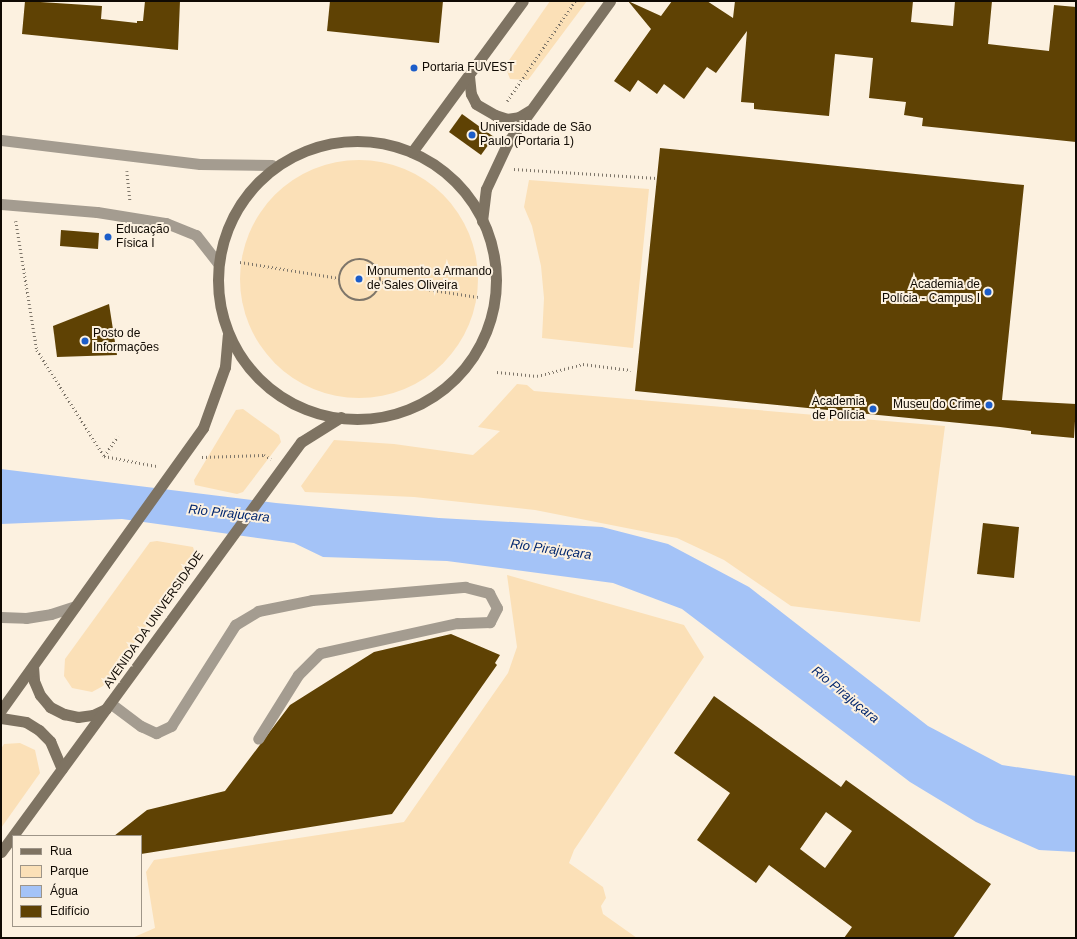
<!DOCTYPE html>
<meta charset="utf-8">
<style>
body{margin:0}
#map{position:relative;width:1077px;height:939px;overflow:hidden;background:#fcf1e0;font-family:Arial,sans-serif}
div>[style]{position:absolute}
.green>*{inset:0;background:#fbe0b7}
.round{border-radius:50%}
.water>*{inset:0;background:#a4c3f7}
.building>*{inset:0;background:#5f4204}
.path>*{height:2.5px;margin-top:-1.25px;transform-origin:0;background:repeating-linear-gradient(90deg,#7e766a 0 1px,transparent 0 4px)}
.path>.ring{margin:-1.25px;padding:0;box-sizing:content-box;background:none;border:2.5px solid #7e766a;border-radius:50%}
.service>*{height:11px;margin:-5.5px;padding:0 5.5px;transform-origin:5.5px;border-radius:5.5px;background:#a49c90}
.tertiary>*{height:11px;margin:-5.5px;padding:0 5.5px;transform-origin:5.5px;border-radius:5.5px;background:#a49c90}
.secondary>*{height:11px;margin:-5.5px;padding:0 5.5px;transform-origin:5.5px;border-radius:5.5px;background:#7e7362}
.secondary>.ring{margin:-5.5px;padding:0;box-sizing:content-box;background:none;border:11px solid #7e7362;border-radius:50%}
.dots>*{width:11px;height:11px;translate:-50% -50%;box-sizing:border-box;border:2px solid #fcf1e0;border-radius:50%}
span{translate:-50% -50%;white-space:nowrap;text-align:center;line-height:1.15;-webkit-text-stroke:4px #fcf1e0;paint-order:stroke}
.poi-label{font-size:12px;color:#100a03}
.left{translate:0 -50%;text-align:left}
.right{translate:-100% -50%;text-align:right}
.street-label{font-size:12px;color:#100a03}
.water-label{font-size:13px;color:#00266e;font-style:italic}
.frame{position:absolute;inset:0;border:2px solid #100a03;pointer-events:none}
.legend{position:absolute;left:12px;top:835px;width:130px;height:92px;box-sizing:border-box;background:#fcf1e0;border:1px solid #9e9588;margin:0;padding:5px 7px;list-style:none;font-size:12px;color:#100a03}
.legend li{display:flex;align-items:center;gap:8px;height:20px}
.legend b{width:20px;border:1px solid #9e9588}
</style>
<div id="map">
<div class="green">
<div style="clip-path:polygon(550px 1px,587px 1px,528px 80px,510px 79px,505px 66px)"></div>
<div class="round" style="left:240px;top:160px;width:238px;height:238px"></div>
<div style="clip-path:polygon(529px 180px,649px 189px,633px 348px,542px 338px,544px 298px,541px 266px,532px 226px,524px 207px)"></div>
<div style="clip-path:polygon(517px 384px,527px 385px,534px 391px,945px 426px,920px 622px,791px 606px,724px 560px,677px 538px,535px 510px,414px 497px,305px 492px,301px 486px,334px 440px,394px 444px,473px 455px,500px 431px,478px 427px)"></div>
<div style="clip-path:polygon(243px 409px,279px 435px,281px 442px,243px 492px,237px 494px,195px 485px,194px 480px,236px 410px)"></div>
<div style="clip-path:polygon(157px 541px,193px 547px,196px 557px,103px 686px,92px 692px,72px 688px,64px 676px,65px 659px,150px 542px)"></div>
<div style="clip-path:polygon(507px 575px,684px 625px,704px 657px,574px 850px,569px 863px,603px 887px,606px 898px,601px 906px,603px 914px,637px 938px,132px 938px,155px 928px,146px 872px,154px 860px,404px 822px,508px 673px,517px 647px)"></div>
<div style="clip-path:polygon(20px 743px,35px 750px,40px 773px,1px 828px,1px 749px,4px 744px)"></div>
</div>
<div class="water">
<div style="clip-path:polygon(1px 469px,276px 503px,439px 518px,602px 527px,668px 544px,749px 587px,928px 726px,1002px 765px,1076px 776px,1076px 852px,1039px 850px,976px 822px,910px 782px,682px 609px,613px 583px,447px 561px,323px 557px,294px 543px,122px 519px,1px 524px)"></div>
</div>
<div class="building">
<div style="clip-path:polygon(25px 1px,102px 6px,101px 19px,137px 23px,137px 21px,143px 21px,145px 1px,180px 1px,178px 50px,22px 34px)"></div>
<div style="clip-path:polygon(330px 1px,443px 1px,439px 43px,327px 31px)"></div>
<div style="clip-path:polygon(628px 1px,661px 16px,672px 1px,707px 1px,733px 18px,735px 1px,913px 1px,911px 22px,953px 26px,955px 1px,992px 1px,988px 44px,1049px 51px,1054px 5px,1076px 7px,1076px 142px,922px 126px,923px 118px,904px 115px,906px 102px,869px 98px,873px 58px,835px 54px,829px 116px,754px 109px,754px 103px,741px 102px,747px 31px,716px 73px,707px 67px,684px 99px,664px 84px,657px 94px,638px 80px,630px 92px,614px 81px,651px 29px)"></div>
<div style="clip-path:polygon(462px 114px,494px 137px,481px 155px,449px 132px)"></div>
<div style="clip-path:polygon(660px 148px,1024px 185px,1002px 400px,1076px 404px,1074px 438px,1031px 434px,1031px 431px,1000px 427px,635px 391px)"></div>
<div style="clip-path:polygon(61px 230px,99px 233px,98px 249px,60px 246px)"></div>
<div style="clip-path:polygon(109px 304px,117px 355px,57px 357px,53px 326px)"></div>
<div style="clip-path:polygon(983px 523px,1019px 527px,1014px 578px,977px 574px)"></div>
<div style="clip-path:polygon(451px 634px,500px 655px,495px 663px,497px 665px,392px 814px,141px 854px,141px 836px,114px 836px,147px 810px,225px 791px,290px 705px,374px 652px)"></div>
<div style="clip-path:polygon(evenodd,714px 696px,841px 787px,846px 780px,991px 884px,953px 938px,844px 938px,852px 927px,769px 865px,756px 883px,697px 840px,730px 793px,674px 753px,714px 696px,826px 812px,852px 831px,825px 868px,800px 849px,826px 812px)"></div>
</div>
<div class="path">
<div style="left:507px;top:101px;width:121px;rotate:-55.8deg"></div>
<div style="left:514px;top:169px;width:143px;rotate:3.6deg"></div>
<div style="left:127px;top:171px;width:31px;rotate:84deg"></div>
<div style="left:16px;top:221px;width:131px;rotate:80.8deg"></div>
<div style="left:37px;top:350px;width:125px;rotate:57.7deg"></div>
<div style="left:104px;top:456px;width:53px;rotate:10.9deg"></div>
<div class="ring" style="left:339px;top:259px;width:39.5px;height:39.5px"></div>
<div style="left:240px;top:262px;width:100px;rotate:9.2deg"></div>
<div style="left:382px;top:282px;width:97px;rotate:8.9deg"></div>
<div style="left:497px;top:372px;width:40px;rotate:5.7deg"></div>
<div style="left:537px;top:376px;width:48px;rotate:-14.6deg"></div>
<div style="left:583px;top:364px;width:48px;rotate:7.1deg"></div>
<div style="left:104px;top:456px;width:24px;rotate:-55deg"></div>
<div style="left:202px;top:457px;width:62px;rotate:-1.8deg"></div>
<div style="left:264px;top:455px;width:8px;rotate:30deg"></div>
</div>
<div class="service">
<div style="left:1px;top:617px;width:25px;rotate:2deg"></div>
<div style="left:26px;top:618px;width:25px;rotate:-9deg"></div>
<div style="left:51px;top:614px;width:25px;rotate:-18deg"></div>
<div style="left:110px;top:703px;width:39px;rotate:37deg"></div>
<div style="left:141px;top:726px;width:17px;rotate:25deg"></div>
<div style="left:156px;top:733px;width:17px;rotate:-25deg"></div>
<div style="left:171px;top:726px;width:120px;rotate:-57.6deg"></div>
<div style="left:235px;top:625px;width:27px;rotate:-31deg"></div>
<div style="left:258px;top:611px;width:55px;rotate:-11.5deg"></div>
<div style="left:312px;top:600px;width:154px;rotate:-4.9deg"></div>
<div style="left:465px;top:587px;width:25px;rotate:14deg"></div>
<div style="left:489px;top:593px;width:17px;rotate:62deg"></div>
<div style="left:497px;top:608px;width:16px;rotate:117deg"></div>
<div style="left:490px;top:622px;width:33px;rotate:178deg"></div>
<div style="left:457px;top:623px;width:140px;rotate:167.6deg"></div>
<div style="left:320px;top:653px;width:31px;rotate:135deg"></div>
<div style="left:298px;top:675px;width:75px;rotate:122deg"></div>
</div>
<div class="tertiary">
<div style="left:1px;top:140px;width:200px;rotate:6.9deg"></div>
<div style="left:200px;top:164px;width:72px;rotate:0.8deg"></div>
<div style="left:1px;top:204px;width:96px;rotate:4.8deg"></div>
<div style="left:97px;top:212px;width:70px;rotate:9.1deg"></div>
<div style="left:166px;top:223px;width:32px;rotate:22deg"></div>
<div style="left:196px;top:235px;width:36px;rotate:52deg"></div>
</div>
<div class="secondary">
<div style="left:469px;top:76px;width:18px;rotate:84deg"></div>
<div style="left:471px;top:94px;width:11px;rotate:63deg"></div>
<div style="left:476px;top:104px;width:22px;rotate:30deg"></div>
<div style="left:495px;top:115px;width:13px;rotate:18deg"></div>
<div style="left:507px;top:119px;width:12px;rotate:-9deg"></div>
<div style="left:519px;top:117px;width:12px;rotate:-31deg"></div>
<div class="ring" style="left:218px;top:141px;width:267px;height:267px"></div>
<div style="left:412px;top:152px;width:187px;rotate:-53.7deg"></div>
<div style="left:482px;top:221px;width:32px;rotate:-83deg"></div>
<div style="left:486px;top:189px;width:52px;rotate:-64.9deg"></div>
<div style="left:508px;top:142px;width:174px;rotate:-54.1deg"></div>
<div style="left:33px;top:666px;width:15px;rotate:86deg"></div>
<div style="left:34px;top:681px;width:15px;rotate:67deg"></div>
<div style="left:40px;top:695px;width:16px;rotate:50deg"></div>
<div style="left:50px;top:707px;width:16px;rotate:27deg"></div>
<div style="left:64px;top:714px;width:14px;rotate:12deg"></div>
<div style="left:78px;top:717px;width:15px;rotate:-8deg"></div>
<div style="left:93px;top:715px;width:14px;rotate:-25deg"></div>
<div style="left:1px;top:710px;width:347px;rotate:-54.4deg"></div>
<div style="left:203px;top:428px;width:65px;rotate:-70.2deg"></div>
<div style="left:225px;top:367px;width:32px;rotate:-85deg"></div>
<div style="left:1px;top:718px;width:25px;rotate:9deg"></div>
<div style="left:26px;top:722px;width:15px;rotate:32deg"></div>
<div style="left:39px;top:730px;width:16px;rotate:45deg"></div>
<div style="left:50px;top:741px;width:30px;rotate:67deg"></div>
<div style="left:1px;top:852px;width:508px;rotate:-53.81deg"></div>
<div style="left:301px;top:442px;width:47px;rotate:-32deg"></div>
</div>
<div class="dots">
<div style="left:414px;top:68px;background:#1c5dc9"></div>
<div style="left:472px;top:135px;background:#1c5dc9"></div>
<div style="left:108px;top:237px;background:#1c5dc9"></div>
<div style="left:359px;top:279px;background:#1c5dc9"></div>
<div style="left:988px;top:292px;background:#1c5dc9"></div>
<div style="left:85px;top:341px;background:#1c5dc9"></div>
<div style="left:989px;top:405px;background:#1c5dc9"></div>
<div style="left:873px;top:409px;background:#1c5dc9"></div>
</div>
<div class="poi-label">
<span class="left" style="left:422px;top:68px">Portaria FUVEST</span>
<span class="left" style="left:480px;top:135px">Universidade de São<br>Paulo (Portaria 1)</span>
<span class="left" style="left:116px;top:237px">Educação<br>Física I</span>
<span class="left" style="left:367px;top:279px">Monumento a Armando<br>de Sales Oliveira</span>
<span class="right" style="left:980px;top:292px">Academia de<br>Polícia - Campus I</span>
<span class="left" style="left:93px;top:341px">Posto de<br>Informações</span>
<span class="right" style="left:865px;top:409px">Academia<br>de Polícia</span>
<span class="right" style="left:981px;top:405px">Museu do Crime</span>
</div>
<div class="street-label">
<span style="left:154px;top:620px;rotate:-55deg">AVENIDA DA UNIVERSIDADE</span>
</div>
<div class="water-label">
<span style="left:229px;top:514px;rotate:6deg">Rio Pirajuçara</span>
<span style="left:551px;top:550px;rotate:8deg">Rio Pirajuçara</span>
<span style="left:845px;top:695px;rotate:39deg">Rio Pirajuçara</span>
</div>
<div class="frame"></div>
<ul class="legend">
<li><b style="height:5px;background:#7e7362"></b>Rua</li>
<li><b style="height:11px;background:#fbe0b7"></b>Parque</li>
<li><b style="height:11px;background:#a4c3f7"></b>Água</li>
<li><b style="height:11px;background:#5f4204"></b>Edifício</li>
</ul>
</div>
